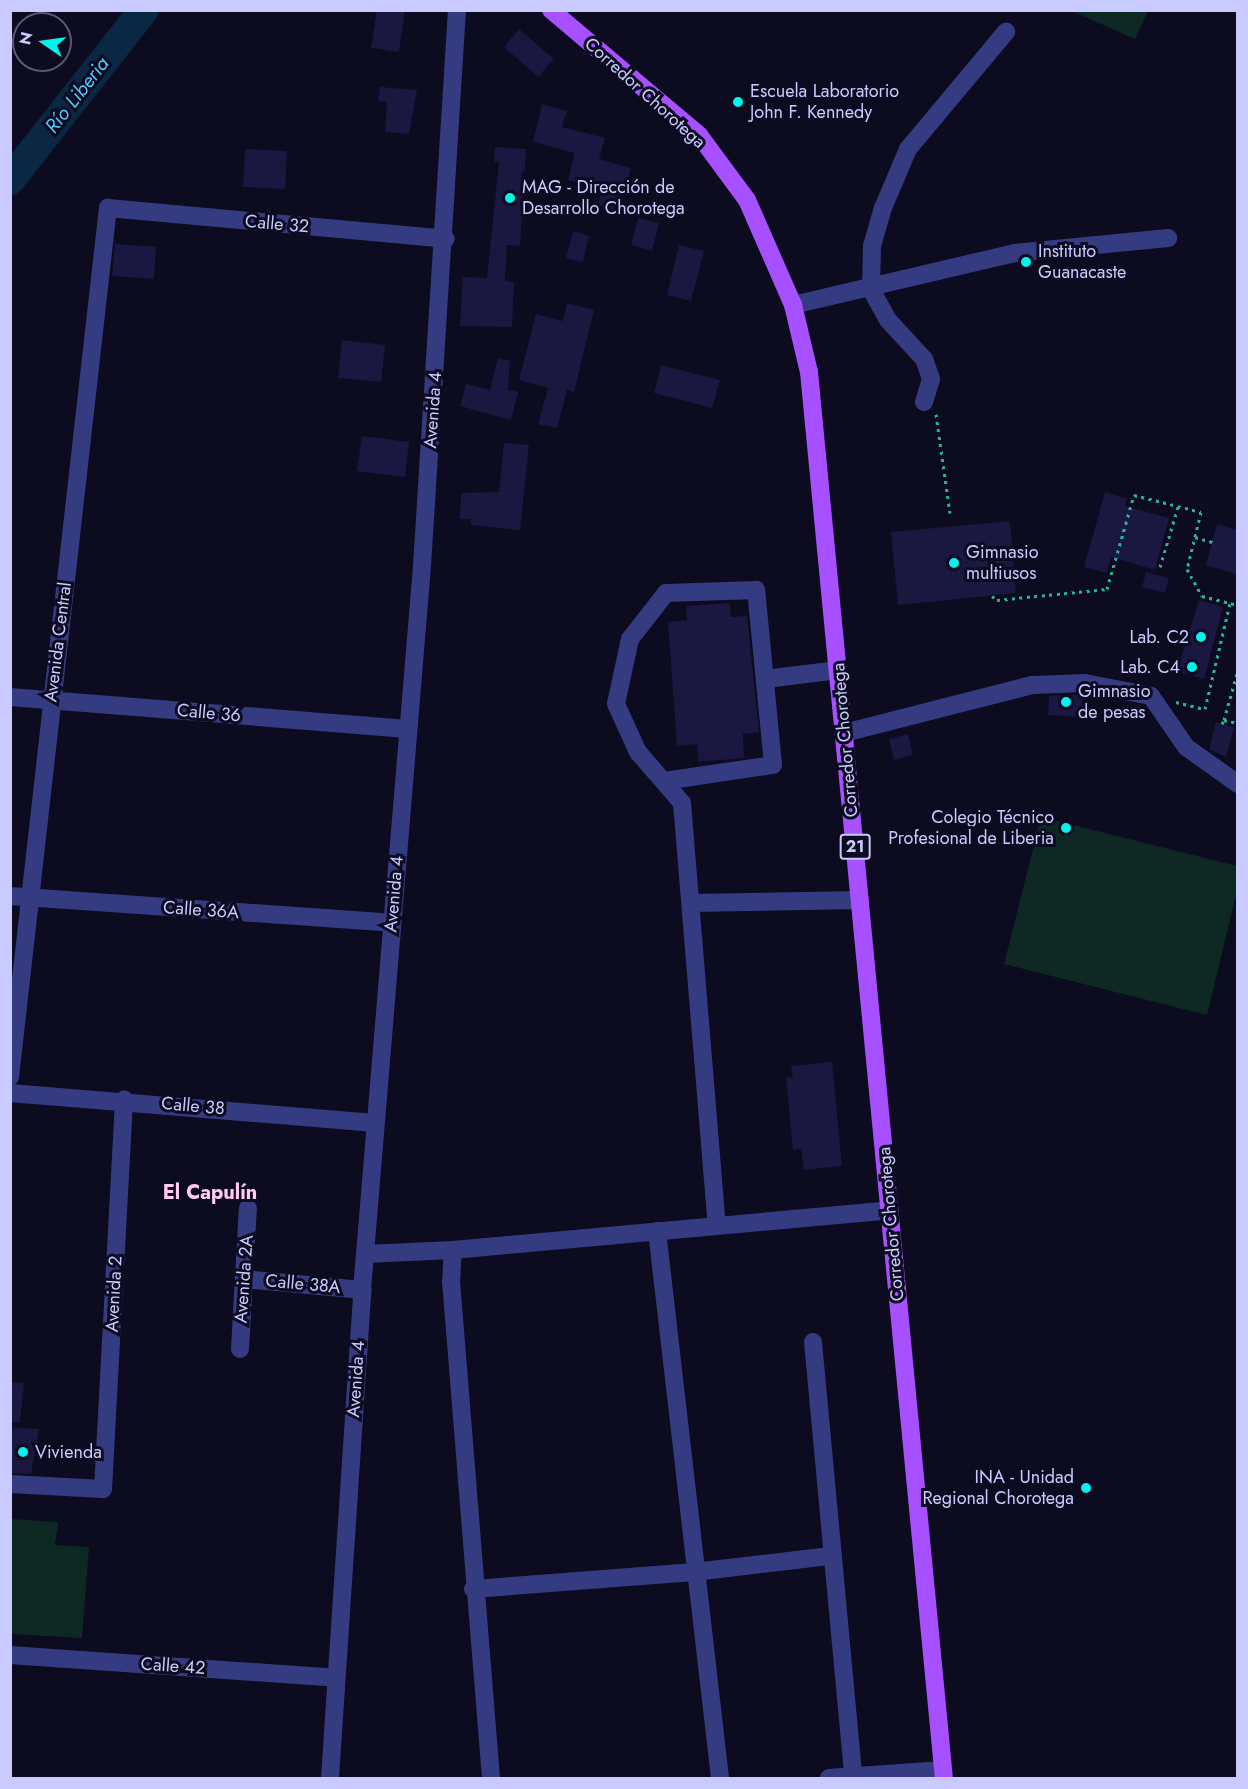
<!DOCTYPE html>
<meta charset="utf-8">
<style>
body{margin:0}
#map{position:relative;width:1248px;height:1789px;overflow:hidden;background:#0c0b1f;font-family:Jost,sans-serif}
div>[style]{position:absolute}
.green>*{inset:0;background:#0e2924}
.river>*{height:30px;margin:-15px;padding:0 15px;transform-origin:15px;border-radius:15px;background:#0a2844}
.building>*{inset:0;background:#1a1740}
.path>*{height:3px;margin-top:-1.5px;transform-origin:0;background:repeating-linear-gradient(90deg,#28b499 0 3px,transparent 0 7.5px)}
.minor>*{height:18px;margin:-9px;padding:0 9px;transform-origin:9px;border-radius:9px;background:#343b80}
.major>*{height:18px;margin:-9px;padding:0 9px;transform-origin:9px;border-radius:9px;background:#a750ff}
.dots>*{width:16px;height:16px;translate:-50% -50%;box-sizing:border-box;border:3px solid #0c0b1f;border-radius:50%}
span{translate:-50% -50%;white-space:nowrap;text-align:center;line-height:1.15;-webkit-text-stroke:6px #0c0b1f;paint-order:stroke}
.shield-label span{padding:2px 4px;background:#0c0b1f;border:2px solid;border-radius:4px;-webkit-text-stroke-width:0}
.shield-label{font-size:16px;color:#c9caff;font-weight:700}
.poi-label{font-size:18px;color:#c9caff}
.left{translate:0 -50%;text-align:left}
.right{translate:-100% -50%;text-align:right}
.street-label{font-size:18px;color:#c9caff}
.water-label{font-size:20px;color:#57c7ff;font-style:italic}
.neighbourhood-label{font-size:20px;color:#ffcbf3;font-weight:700}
.frame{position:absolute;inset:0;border:12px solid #c9caff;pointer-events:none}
.north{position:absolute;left:12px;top:12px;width:60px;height:60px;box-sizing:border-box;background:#0c0b1f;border:2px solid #585779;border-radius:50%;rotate:283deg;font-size:16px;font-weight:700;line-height:24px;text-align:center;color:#c9caff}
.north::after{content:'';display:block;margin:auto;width:21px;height:27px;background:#00f4ed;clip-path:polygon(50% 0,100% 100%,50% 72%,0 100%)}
</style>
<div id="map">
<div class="green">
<div style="clip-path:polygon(1072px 11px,1148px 10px,1148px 11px,1135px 39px)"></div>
<div style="clip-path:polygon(1041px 817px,1237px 866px,1237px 891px,1207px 1015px,1004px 964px)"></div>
<div style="clip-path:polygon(10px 1519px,58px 1522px,55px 1545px,89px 1547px,82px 1638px,11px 1634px)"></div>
</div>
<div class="river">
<div style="left:10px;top:180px;width:216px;rotate:-51.8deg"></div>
</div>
<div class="building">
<div style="clip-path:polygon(377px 10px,405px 10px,399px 52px,371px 48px)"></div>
<div style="clip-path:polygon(519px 29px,554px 59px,538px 77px,504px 47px)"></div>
<div style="clip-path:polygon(380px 87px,417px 90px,409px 134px,385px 132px,387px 102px,378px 101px)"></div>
<div style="clip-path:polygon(542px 104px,567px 111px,562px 127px,605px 138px,599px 159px,631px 168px,619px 212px,598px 206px,602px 189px,568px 180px,575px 153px,533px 142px)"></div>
<div style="clip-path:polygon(495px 147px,526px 149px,520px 246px,507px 245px,505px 281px,514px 282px,512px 327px,460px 326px,463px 277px,487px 278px,499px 162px,494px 162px)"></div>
<div style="clip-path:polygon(245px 149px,287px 151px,285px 189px,243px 187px)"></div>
<div style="clip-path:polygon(638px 218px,659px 223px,652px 251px,631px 245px)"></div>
<div style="clip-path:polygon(573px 231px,589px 236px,583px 262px,566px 258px)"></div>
<div style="clip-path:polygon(115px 244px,156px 247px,154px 279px,112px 276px)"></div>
<div style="clip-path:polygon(679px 245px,704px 251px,691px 301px,667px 295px)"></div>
<div style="clip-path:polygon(567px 303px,594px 310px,574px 392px,567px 390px,557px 428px,538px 424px,548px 388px,519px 380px,536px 314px,563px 321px)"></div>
<div style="clip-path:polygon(342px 340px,385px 345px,381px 382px,338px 378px)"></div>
<div style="clip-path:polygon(498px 358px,510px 361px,508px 390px,518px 392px,511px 420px,460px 406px,466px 384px,490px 390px)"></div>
<div style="clip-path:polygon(661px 365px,720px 380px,712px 408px,654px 393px)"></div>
<div style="clip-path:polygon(362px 436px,409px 442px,405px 477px,357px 471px)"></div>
<div style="clip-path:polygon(504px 443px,529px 445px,520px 530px,471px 525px,471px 519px,460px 519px,461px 493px,499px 492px)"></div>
<div style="clip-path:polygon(1105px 492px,1127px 499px,1125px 506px,1169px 518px,1155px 570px,1111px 557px,1107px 573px,1084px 567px)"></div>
<div style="clip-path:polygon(1010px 521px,1016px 593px,898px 605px,891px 532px)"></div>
<div style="clip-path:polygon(1217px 524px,1238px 530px,1236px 574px,1206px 565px)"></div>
<div style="clip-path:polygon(1146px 572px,1169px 578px,1165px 593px,1142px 587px)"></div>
<div style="clip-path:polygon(1199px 600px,1223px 607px,1204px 679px,1177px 672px)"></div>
<div style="clip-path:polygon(730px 603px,731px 617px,747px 616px,759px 732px,743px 734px,744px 758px,698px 762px,697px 744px,677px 746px,668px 622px,687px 620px,686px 606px)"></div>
<div style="clip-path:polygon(1083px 694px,1081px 717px,1048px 715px,1049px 696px)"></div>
<div style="clip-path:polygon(1216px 722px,1234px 727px,1226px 757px,1209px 749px)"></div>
<div style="clip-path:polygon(908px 734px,913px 755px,894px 760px,889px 739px)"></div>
<div style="clip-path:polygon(832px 1062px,842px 1166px,804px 1170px,801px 1149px,793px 1150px,786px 1078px,793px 1077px,791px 1066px)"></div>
<div style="clip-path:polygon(10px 1382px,24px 1383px,20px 1422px,10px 1422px)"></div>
<div style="clip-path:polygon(10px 1427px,39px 1429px,31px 1474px,10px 1473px)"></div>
</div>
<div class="path">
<div style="left:936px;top:414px;width:100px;rotate:82deg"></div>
<div style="left:1195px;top:537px;width:19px;rotate:16deg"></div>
<div style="left:1160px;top:567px;width:63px;rotate:-73.3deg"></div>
<div style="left:992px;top:596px;width:6px;rotate:39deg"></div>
<div style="left:997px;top:600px;width:111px;rotate:-5.7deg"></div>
<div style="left:1107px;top:589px;width:98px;rotate:-74deg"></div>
<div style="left:1134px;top:495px;width:69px;rotate:14.2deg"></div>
<div style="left:1201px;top:512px;width:59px;rotate:103.8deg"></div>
<div style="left:1187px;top:569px;width:31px;rotate:61deg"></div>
<div style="left:1202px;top:596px;width:37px;rotate:14deg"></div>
<div style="left:1176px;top:702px;width:30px;rotate:14deg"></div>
<div style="left:1205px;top:709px;width:109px;rotate:-76.7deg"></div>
<div style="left:1224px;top:720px;width:52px;rotate:-74.4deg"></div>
<div style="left:1222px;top:724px;width:4px;rotate:-63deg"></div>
<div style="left:1224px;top:720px;width:14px;rotate:12deg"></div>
</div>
<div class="minor">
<div style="left:793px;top:305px;width:228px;rotate:-13.2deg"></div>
<div style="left:1015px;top:253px;width:154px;rotate:-5.6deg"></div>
<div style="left:924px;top:402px;width:24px;rotate:-73deg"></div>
<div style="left:931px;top:379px;width:21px;rotate:-109deg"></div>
<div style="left:924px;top:359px;width:53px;rotate:-132.7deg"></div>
<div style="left:888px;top:320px;width:35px;rotate:-119deg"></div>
<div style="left:871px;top:289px;width:43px;rotate:-88.7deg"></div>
<div style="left:872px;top:246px;width:40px;rotate:-74deg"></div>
<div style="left:883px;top:208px;width:64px;rotate:-67deg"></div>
<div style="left:908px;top:149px;width:153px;rotate:-50.1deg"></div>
<div style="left:765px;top:679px;width:74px;rotate:-7deg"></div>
<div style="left:10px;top:697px;width:398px;rotate:4.6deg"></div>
<div style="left:844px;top:733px;width:194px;rotate:-14.3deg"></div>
<div style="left:1032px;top:685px;width:53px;rotate:-2.2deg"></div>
<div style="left:1085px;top:683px;width:67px;rotate:11.1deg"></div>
<div style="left:1151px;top:696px;width:62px;rotate:55.5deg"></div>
<div style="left:1186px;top:747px;width:64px;rotate:35.4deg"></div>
<div style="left:664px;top:781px;width:110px;rotate:-8.4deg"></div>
<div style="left:773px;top:765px;width:176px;rotate:-95.5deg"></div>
<div style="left:756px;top:590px;width:90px;rotate:178.1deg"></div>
<div style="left:666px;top:593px;width:58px;rotate:128deg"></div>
<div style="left:630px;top:639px;width:66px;rotate:102.2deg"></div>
<div style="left:616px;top:704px;width:53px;rotate:65.4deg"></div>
<div style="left:638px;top:752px;width:67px;rotate:49.2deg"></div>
<div style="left:682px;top:803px;width:424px;rotate:85.3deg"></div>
<div style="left:10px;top:896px;width:383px;rotate:4deg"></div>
<div style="left:691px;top:903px;width:169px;rotate:-1deg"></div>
<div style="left:10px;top:1077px;width:875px;rotate:-83.57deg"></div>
<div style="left:108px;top:208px;width:339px;rotate:5.2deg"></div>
<div style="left:10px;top:1093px;width:366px;rotate:4.7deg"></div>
<div style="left:657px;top:1231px;width:551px;rotate:83.43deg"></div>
<div style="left:365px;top:1254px;width:88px;rotate:-2.6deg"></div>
<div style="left:244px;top:1279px;width:119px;rotate:5.3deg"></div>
<div style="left:813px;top:1342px;width:437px;rotate:84.7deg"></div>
<div style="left:240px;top:1349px;width:141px;rotate:-86.8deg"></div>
<div style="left:10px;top:1484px;width:93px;rotate:3.1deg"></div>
<div style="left:103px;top:1489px;width:390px;rotate:-86.9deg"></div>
<div style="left:473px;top:1589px;width:222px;rotate:-4.4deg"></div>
<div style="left:694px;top:1572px;width:138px;rotate:-6.7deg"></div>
<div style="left:10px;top:1655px;width:327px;rotate:4deg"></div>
<div style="left:330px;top:1778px;width:489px;rotate:-86.2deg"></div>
<div style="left:362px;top:1290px;width:726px;rotate:-85.26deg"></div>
<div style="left:422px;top:566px;width:557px;rotate:-86.4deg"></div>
<div style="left:491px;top:1778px;width:497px;rotate:-94.6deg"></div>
<div style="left:451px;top:1283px;width:33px;rotate:-87deg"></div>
<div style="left:453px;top:1250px;width:439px;rotate:-5.2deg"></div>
<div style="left:829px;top:1778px;width:114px;rotate:-4deg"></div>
</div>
<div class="major">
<div style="left:551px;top:10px;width:194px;rotate:40.2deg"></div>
<div style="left:699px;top:135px;width:81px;rotate:53.6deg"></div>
<div style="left:747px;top:200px;width:115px;rotate:66.3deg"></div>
<div style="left:793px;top:305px;width:69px;rotate:76.6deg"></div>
<div style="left:809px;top:372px;width:1412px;rotate:84.52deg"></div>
</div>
<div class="dots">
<div style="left:738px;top:102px;background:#00f4ed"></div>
<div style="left:510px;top:198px;background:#00f4ed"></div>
<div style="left:1026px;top:262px;background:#00f4ed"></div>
<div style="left:954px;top:563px;background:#00f4ed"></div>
<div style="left:1201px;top:637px;background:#00f4ed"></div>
<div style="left:1192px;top:667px;background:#00f4ed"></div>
<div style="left:1066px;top:702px;background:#00f4ed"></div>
<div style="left:1066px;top:828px;background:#00f4ed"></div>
<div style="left:23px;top:1452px;background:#00f4ed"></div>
<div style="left:1086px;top:1488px;background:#00f4ed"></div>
</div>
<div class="shield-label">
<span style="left:855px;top:847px">21</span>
</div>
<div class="poi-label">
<span class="left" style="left:750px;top:102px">Escuela Laboratorio<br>John F. Kennedy</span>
<span class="left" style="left:522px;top:198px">MAG - Dirección de<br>Desarrollo Chorotega</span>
<span class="left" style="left:1038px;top:262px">Instituto<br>Guanacaste</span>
<span class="left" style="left:966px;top:563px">Gimnasio<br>multiusos</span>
<span class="right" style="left:1189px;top:637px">Lab. C2</span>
<span class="right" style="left:1180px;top:667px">Lab. C4</span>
<span class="left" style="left:1078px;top:702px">Gimnasio<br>de pesas</span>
<span class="right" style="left:1054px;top:828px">Colegio Técnico<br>Profesional de Liberia</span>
<span class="left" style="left:35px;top:1452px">Vivienda</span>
<span class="right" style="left:1074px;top:1488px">INA - Unidad<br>Regional Chorotega</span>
</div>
<div class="street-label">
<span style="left:645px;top:93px;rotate:42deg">Corredor Chorotega</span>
<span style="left:277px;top:224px;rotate:5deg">Calle 32</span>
<span style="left:433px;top:410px;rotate:-86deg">Avenida 4</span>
<span style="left:58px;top:642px;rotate:-83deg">Avenida Central</span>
<span style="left:209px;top:713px;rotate:5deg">Calle 36</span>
<span style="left:845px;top:740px;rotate:-95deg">Corredor Chorotega</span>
<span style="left:394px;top:894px;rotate:-85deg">Avenida 4</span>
<span style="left:201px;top:910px;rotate:4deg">Calle 36A</span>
<span style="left:193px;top:1106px;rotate:5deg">Calle 38</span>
<span style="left:891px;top:1224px;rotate:-95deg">Corredor Chorotega</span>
<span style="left:244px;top:1279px;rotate:-86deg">Avenida 2A</span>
<span style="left:303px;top:1284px;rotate:5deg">Calle 38A</span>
<span style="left:114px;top:1294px;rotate:-87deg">Avenida 2</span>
<span style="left:356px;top:1379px;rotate:-86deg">Avenida 4</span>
<span style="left:173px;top:1666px;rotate:4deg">Calle 42</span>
</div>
<div class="water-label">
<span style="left:77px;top:95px;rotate:-52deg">Río Liberia</span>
</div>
<div class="neighbourhood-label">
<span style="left:210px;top:1192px">El Capulín</span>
</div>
<div class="frame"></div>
<div class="north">N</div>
</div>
